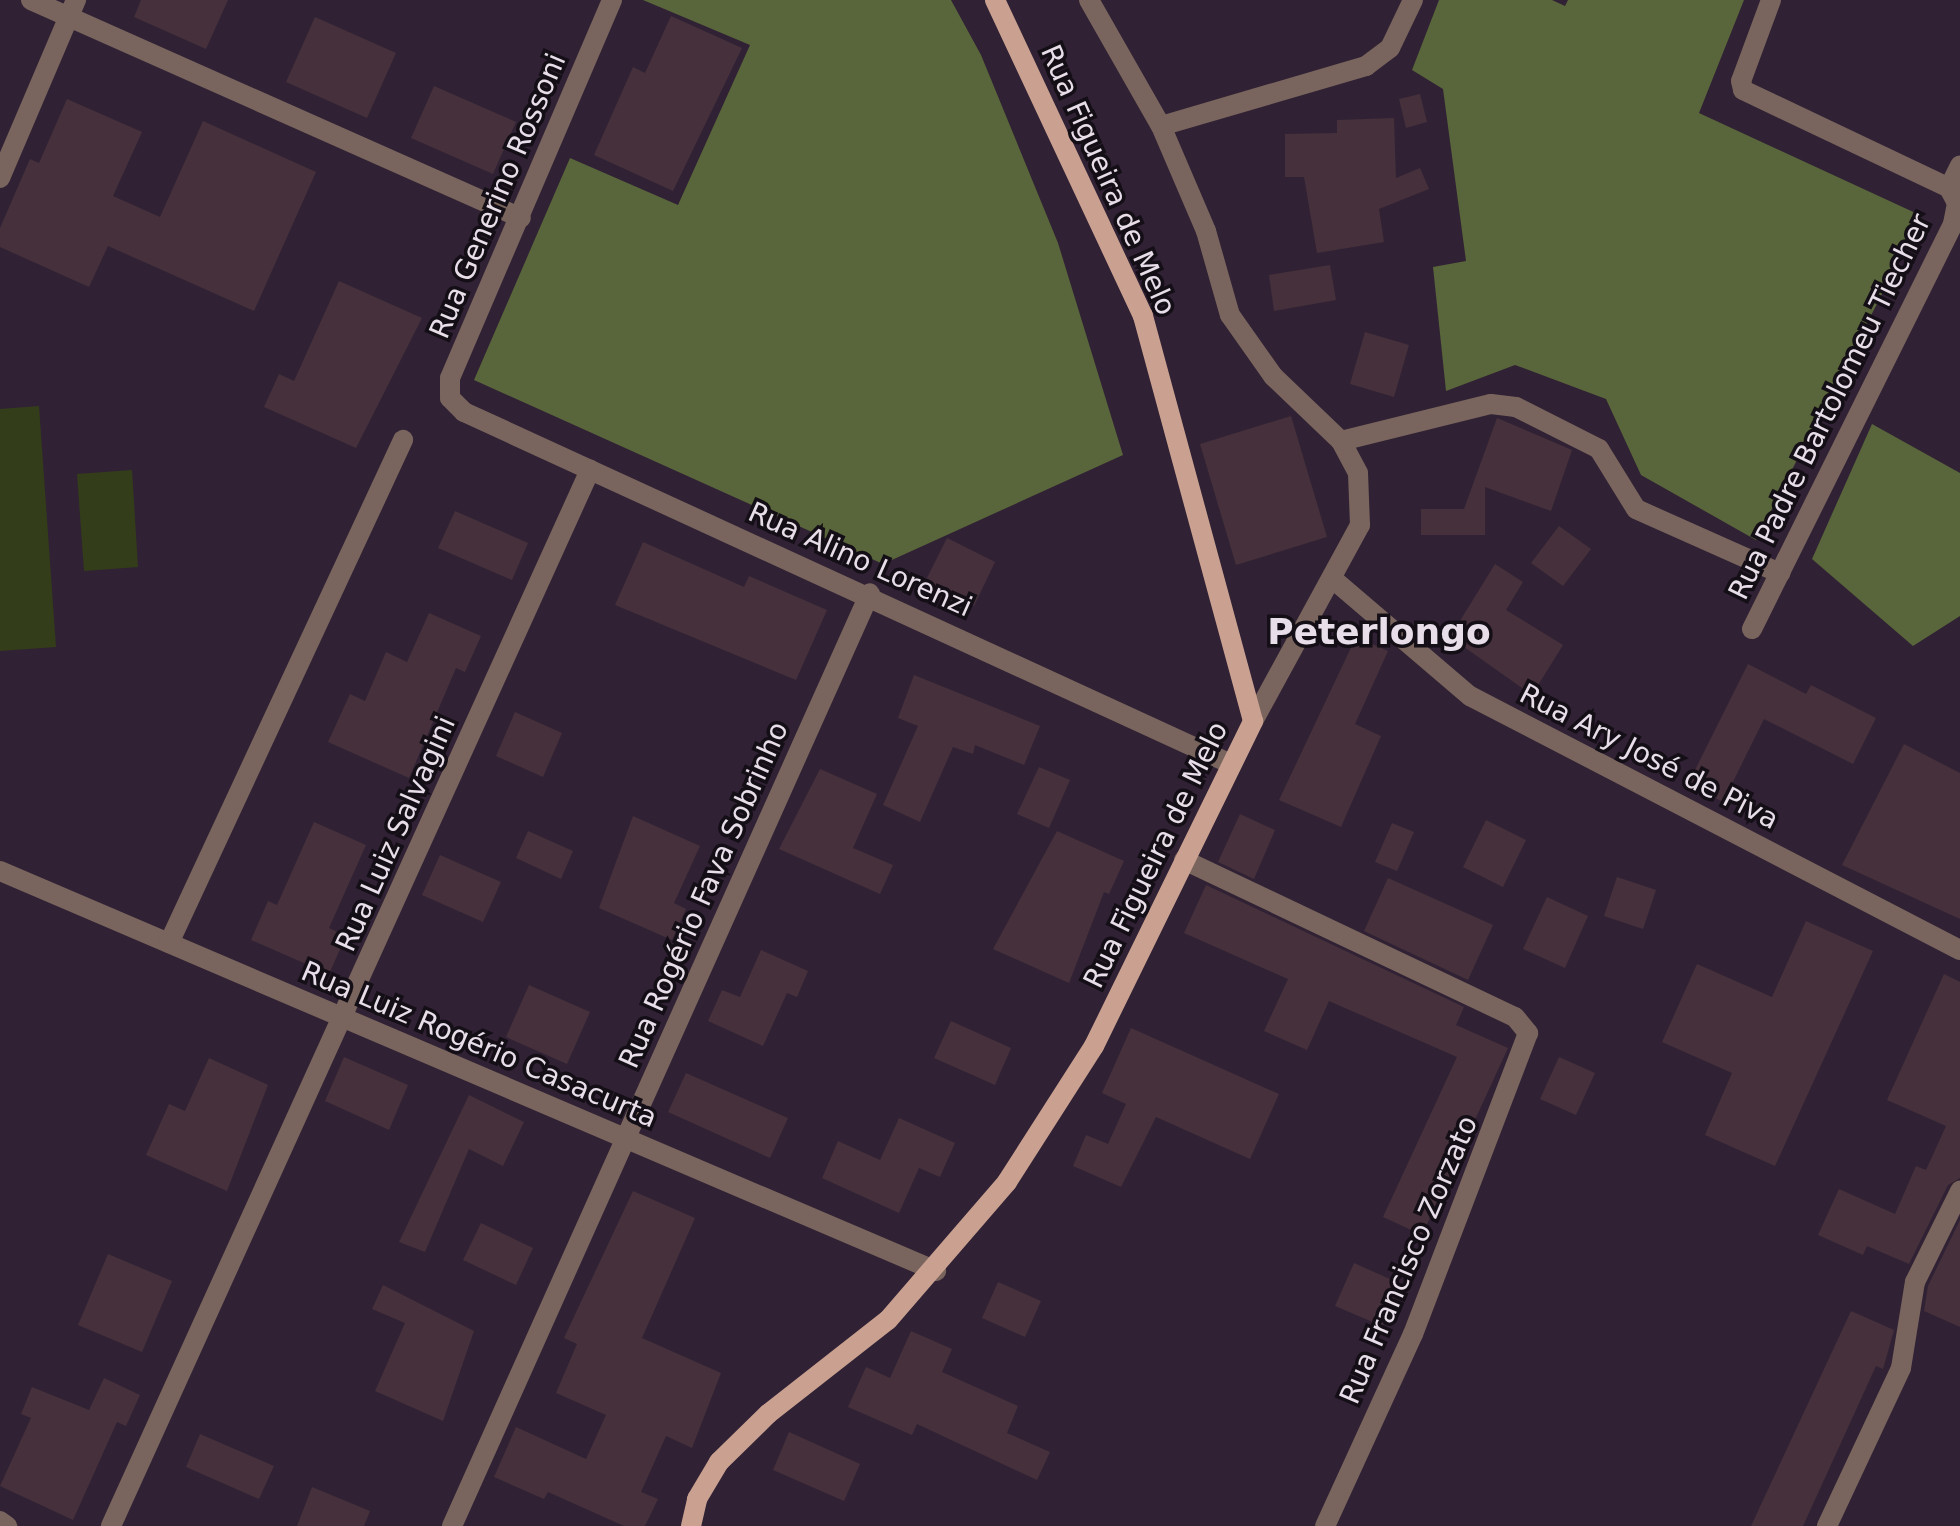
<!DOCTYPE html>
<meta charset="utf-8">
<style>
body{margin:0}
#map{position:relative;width:1960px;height:1526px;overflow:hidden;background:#302234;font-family:"DejaVu Sans",sans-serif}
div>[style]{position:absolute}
.green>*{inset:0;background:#343d1a}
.forest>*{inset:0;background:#59653a}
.building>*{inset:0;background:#45303b}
.minor>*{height:20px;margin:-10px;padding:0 10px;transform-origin:10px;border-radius:10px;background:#79655d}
.major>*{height:20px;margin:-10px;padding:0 10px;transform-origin:10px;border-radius:10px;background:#caa190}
span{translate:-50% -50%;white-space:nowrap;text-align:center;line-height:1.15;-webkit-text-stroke:7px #140e16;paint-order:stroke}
.street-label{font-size:28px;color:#e7deea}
.district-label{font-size:36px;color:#e7deea;font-weight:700}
</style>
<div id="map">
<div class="green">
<div style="clip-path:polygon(39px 406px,56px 647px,0 651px,0 409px)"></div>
<div style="clip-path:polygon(132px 470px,138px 567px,84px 571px,77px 474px)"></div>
</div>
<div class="forest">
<div style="clip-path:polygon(643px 0,951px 0,981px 55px,1058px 243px,1123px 455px,883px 564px,474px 380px,570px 158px,678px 205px,750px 45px)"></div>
<div style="clip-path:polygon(1439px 0,1552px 0,1565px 6px,1568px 0,1744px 0,1699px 113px,1922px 216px,1756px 540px,1641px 475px,1606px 399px,1515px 365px,1446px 391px,1433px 267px,1466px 261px,1443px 89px,1412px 70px)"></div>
<div style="clip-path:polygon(1872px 424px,1960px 473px,1960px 616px,1913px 646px,1812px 559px)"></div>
</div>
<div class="building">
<div style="clip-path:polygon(141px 0,228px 0,206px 49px,134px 17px)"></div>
<div style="clip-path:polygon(671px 16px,742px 48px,673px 191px,594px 155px,633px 67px,645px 73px)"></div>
<div style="clip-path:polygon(315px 17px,396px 53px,367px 118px,286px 82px)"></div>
<div style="clip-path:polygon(434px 86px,516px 122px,493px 174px,411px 138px)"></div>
<div style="clip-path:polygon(1420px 94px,1427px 122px,1406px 128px,1399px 99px)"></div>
<div style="clip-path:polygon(67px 99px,142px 132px,113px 196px,160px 217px,203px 121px,316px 172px,254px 311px,108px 246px,89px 287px,0 247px,0 228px,30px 159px,39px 163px)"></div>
<div style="clip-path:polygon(1394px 118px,1396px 178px,1420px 168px,1429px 189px,1379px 209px,1384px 242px,1317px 253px,1304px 177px,1285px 177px,1285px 134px,1337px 133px,1337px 120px)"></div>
<div style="clip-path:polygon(1330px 265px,1336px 300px,1274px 311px,1269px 275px)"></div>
<div style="clip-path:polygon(339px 281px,422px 318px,356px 448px,264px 407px,279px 374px,294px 381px)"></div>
<div style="clip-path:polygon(1365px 332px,1409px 345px,1394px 397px,1350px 384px)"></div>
<div style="clip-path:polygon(1291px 416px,1327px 537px,1236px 565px,1200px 444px)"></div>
<div style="clip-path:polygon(1497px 418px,1572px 450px,1551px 511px,1485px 487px,1485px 535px,1421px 535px,1421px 509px,1464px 509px)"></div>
<div style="clip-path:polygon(455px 511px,528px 543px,512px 580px,438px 548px)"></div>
<div style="clip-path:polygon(1559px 526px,1591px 549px,1563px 586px,1531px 563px)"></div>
<div style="clip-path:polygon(947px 538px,995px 562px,974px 606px,925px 582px)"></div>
<div style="clip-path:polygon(643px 542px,744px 587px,749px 576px,827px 610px,796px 680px,615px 605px)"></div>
<div style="clip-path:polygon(1495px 564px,1523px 582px,1506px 610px,1563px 645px,1532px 695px,1450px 637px)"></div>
<div style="clip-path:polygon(429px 613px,481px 636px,465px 672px,456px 668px,409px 778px,328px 742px,350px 694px,365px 701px,386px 652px,407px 662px)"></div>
<div style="clip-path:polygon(1356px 637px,1388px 651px,1355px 724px,1381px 736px,1341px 827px,1279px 800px)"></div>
<div style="clip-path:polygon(1748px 664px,1806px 694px,1811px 685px,1876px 718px,1853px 764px,1764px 719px,1723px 802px,1688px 784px)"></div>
<div style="clip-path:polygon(914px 675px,1040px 726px,1024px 765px,975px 745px,973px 754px,953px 747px,920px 822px,883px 805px,918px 726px,898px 718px)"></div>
<div style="clip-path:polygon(515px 712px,562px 733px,543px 777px,496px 756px)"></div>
<div style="clip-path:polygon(1904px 744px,1960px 773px,1960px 919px,1842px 865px)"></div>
<div style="clip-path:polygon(1039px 767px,1070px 780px,1049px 828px,1017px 814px)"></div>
<div style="clip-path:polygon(820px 769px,877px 794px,853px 848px,893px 865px,880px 894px,779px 849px)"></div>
<div style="clip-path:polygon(1240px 814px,1275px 830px,1254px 879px,1218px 862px)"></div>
<div style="clip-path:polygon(633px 816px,700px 846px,674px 903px,686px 909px,672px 940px,599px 908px)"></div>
<div style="clip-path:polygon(1486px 820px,1526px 840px,1503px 887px,1463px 867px)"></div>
<div style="clip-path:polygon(314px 822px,366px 845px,329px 928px,346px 936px,329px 974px,251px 940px,268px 901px,277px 905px)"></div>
<div style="clip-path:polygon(1392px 823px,1414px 832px,1397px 871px,1375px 862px)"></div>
<div style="clip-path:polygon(528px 831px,573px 851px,561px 879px,516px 858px)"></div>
<div style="clip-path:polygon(1057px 831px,1124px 861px,1109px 894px,1104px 892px,1069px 983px,993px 949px)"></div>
<div style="clip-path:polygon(440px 855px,501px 882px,483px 922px,422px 895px)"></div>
<div style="clip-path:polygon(1617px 877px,1656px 890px,1643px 929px,1604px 916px)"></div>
<div style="clip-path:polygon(1388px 878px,1493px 925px,1468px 980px,1364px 931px)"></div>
<div style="clip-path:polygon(1206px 885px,1464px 1007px,1456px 1025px,1508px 1048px,1422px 1235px,1383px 1217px,1457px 1057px,1329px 1001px,1307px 1050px,1264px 1031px,1288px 979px,1184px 933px)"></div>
<div style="clip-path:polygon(1547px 897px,1588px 916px,1565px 968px,1523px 949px)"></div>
<div style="clip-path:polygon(1806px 921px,1873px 951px,1775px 1166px,1705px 1135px,1732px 1073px,1662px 1042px,1697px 964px,1772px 997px)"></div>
<div style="clip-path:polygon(761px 950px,808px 971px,797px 997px,787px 993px,763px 1046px,708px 1021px,722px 990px,740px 997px)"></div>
<div style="clip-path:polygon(1944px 974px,1960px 982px,1960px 1178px,1948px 1185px,1909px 1264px,1867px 1246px,1863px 1255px,1818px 1235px,1839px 1189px,1895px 1214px,1916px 1166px,1926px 1170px,1946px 1126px,1887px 1100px)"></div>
<div style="clip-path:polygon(529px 985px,590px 1012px,567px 1064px,506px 1037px)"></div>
<div style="clip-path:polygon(951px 1021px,1011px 1048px,995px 1085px,934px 1058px)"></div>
<div style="clip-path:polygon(1131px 1028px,1279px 1094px,1250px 1159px,1156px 1117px,1121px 1187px,1073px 1166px,1086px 1135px,1108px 1144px,1126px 1104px,1102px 1093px)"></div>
<div style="clip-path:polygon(344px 1057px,408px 1085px,389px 1130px,325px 1101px)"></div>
<div style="clip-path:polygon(1559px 1057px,1595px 1073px,1576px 1115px,1540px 1099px)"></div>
<div style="clip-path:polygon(209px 1058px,268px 1085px,227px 1191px,146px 1155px,169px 1104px,185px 1111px)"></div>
<div style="clip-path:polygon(686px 1073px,788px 1118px,770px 1158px,668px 1112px)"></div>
<div style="clip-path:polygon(469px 1095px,524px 1122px,503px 1166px,469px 1149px,425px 1252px,399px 1242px)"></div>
<div style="clip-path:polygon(899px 1118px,955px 1143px,940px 1177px,919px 1168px,899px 1213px,822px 1178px,838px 1141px,880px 1160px)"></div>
<div style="clip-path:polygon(633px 1191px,695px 1218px,642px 1338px,721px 1373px,692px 1448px,666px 1436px,641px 1492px,658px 1499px,645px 1526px,624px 1526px,548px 1492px,544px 1499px,494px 1477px,516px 1427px,586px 1459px,606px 1415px,556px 1393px,577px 1344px,564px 1338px)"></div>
<div style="clip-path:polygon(1960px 1220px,1960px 1327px,1924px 1311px,1928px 1286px)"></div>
<div style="clip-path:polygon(481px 1223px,533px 1248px,516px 1285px,463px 1260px)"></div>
<div style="clip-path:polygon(108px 1254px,172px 1281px,142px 1352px,78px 1325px)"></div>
<div style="clip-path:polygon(1354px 1263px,1401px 1284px,1382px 1326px,1335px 1306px)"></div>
<div style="clip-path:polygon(998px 1282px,1041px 1301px,1025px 1337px,982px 1318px)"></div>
<div style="clip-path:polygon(383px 1285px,474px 1331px,443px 1421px,375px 1391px,405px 1323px,372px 1309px)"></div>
<div style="clip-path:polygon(1851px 1311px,1894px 1330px,1883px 1369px,1876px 1366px,1803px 1526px,1751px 1526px)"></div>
<div style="clip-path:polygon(911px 1331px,952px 1349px,942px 1372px,1018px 1406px,1007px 1433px,1050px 1452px,1037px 1480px,917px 1424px,912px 1435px,848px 1407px,866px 1367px,890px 1378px)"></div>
<div style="clip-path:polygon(104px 1378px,140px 1395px,126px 1426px,117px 1422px,73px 1520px,0 1486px,31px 1418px,21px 1414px,32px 1387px,89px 1410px)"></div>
<div style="clip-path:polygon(789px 1432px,860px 1464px,844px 1501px,773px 1470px)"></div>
<div style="clip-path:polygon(200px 1434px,274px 1466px,259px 1499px,186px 1467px)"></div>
<div style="clip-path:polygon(312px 1487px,370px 1511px,364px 1526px,297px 1526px)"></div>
</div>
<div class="minor">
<div style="left:31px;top:0;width:536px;rotate:23.98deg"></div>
<div style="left:612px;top:0;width:411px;rotate:113.2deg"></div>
<div style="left:450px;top:378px;width:20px;rotate:90deg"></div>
<div style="left:450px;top:398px;width:20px;rotate:45deg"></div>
<div style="left:464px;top:412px;width:844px;rotate:24.65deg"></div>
<div style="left:1089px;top:0;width:145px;rotate:60.3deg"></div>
<div style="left:1161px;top:126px;width:114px;rotate:66.8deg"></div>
<div style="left:1206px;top:231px;width:87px;rotate:74.1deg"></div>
<div style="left:1230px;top:315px;width:75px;rotate:54.8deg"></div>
<div style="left:1273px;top:376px;width:94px;rotate:43.7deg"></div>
<div style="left:1341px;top:441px;width:36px;rotate:62deg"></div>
<div style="left:1358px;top:473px;width:52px;rotate:87.8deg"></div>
<div style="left:1360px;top:525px;width:223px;rotate:118.6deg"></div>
<div style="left:1771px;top:0;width:86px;rotate:110.3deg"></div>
<div style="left:1741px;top:81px;width:9px;rotate:77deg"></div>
<div style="left:1743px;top:90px;width:228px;rotate:25.4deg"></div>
<div style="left:1161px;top:126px;width:214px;rotate:-16.3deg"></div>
<div style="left:1366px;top:66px;width:30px;rotate:-37deg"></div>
<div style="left:1390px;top:48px;width:53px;rotate:-64.4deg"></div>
<div style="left:0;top:178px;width:194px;rotate:-66.9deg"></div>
<div style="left:1949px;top:188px;width:25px;rotate:-64deg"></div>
<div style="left:1341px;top:441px;width:154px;rotate:-13.9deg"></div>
<div style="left:1491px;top:404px;width:25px;rotate:7deg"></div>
<div style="left:1516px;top:407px;width:93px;rotate:26.8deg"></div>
<div style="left:1599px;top:449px;width:70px;rotate:58.3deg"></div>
<div style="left:1636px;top:509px;width:158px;rotate:24deg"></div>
<div style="left:1334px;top:580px;width:179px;rotate:40.5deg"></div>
<div style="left:1470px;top:696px;width:552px;rotate:27.4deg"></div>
<div style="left:1752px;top:629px;width:452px;rotate:-63.6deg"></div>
<div style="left:1953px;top:224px;width:21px;rotate:-79deg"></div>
<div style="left:1957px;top:203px;width:17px;rotate:-118deg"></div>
<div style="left:1184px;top:860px;width:366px;rotate:25.4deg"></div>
<div style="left:1515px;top:1017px;width:21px;rotate:51deg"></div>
<div style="left:1528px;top:1033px;width:322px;rotate:110.9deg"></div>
<div style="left:1413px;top:1334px;width:211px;rotate:114.6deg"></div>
<div style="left:0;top:871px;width:1018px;rotate:23.14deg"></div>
<div style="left:169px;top:943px;width:555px;rotate:-65.05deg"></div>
<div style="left:0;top:1521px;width:9px;rotate:36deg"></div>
<div style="left:111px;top:1526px;width:1160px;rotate:-65.6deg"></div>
<div style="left:452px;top:1526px;width:1022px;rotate:-65.87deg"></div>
<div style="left:1827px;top:1526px;width:174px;rotate:-64.9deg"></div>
<div style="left:1901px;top:1368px;width:87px;rotate:-80.8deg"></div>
<div style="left:1915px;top:1282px;width:102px;rotate:-63.7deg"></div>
</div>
<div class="major">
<div style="left:691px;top:1526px;width:28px;rotate:-77deg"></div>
<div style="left:697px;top:1499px;width:43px;rotate:-59.3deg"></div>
<div style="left:719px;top:1462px;width:69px;rotate:-44.4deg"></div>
<div style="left:768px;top:1414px;width:152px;rotate:-38.1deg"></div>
<div style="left:888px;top:1320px;width:182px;rotate:-49.2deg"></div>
<div style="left:1007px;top:1182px;width:161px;rotate:-57.4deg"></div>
<div style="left:1094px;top:1046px;width:362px;rotate:-63.9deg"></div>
<div style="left:1253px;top:721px;width:420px;rotate:-105.2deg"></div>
<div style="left:1143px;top:316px;width:349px;rotate:-115.1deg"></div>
</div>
<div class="street-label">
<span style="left:1108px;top:180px;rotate:66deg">Rua Figueira de Melo</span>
<span style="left:498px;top:196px;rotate:-67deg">Rua Generino Rossoni</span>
<span style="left:1830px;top:407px;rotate:-64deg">Rua Padre Bartolomeu Tiecher</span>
<span style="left:860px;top:560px;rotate:24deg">Rua Alino Lorenzi</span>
<span style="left:1649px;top:757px;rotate:27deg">Rua Ary José de Piva</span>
<span style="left:396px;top:834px;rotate:-66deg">Rua Luiz Salvagini</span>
<span style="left:1156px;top:855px;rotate:-64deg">Rua Figueira de Melo</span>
<span style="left:704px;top:895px;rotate:-66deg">Rua Rogério Fava Sobrinho</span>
<span style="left:479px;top:1045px;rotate:23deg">Rua Luiz Rogério Casacurta</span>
<span style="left:1409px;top:1260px;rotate:-67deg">Rua Francisco Zorzato</span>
</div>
<div class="district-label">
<span style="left:1379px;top:632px">Peterlongo</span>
</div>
</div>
